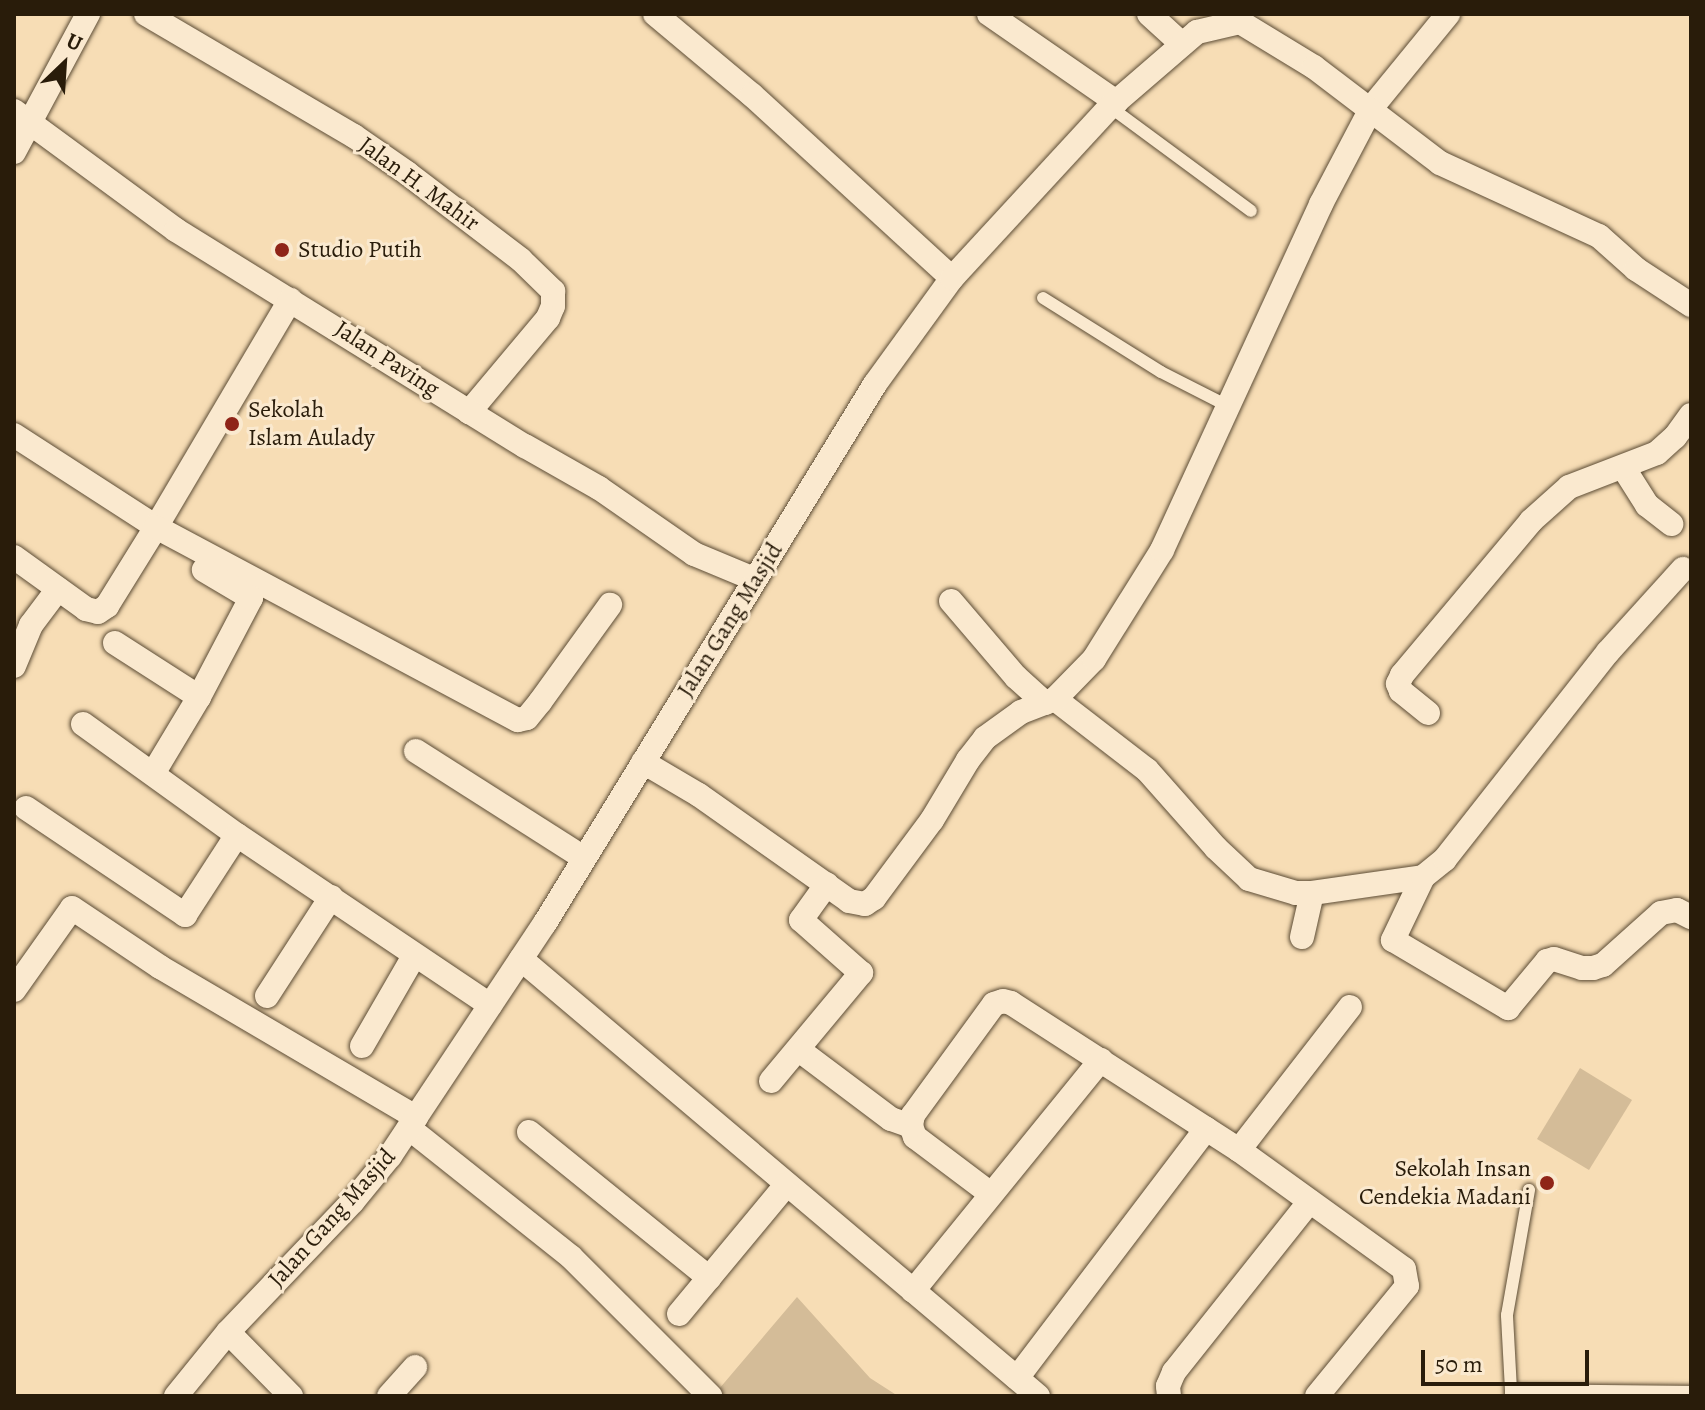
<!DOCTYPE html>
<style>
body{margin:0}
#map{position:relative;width:1705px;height:1410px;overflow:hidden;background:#f7ddb5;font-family:Alegreya,serif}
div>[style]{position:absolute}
.green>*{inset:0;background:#d4bc98}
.roads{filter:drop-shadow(0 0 2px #5c4c35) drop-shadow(0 0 2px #5c4c35)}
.lane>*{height:12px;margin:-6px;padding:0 6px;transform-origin:6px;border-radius:6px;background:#fae9cf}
.street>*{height:24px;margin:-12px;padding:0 12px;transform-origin:12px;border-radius:12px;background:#fae9cf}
.dots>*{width:22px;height:22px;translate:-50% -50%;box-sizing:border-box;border:4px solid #fae9cf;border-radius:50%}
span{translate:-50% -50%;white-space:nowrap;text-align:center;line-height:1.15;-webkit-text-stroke:6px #fae9cf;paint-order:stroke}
.street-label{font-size:24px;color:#291c0a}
.poi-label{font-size:24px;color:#291c0a}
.left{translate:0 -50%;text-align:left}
.right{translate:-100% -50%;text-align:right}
.frame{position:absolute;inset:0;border:16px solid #291c0a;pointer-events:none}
.north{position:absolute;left:24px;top:24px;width:80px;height:80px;-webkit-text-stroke:6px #fae9cf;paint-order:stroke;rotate:25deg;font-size:22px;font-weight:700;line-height:32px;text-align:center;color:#291c0a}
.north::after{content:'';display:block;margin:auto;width:28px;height:36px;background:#291c0a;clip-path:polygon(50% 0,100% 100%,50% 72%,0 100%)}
.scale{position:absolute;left:1421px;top:1350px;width:168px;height:36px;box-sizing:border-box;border:4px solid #291c0a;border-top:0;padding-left:10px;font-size:24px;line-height:28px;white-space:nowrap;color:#291c0a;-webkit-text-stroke:6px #fae9cf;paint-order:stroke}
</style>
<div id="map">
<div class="green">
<div style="clip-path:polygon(1580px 1068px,1632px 1100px,1589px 1170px,1537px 1139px)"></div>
<div style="clip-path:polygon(797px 1297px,870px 1378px,898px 1396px,713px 1396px)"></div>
</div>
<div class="roads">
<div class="lane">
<div style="left:1110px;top:107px;width:175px;rotate:36.4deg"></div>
<div style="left:1043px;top:298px;width:139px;rotate:32.1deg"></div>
<div style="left:1161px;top:372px;width:73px;rotate:26.9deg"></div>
<div style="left:1511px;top:1390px;width:75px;rotate:-93.1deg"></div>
<div style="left:1507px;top:1315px;width:127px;rotate:-80deg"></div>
<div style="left:1511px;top:1396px;width:6px;rotate:-90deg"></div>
<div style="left:1511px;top:1390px;width:180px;rotate:0.6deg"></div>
</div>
<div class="street">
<div style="left:146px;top:14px;width:241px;rotate:30.4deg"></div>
<div style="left:354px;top:136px;width:65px;rotate:34.9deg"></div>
<div style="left:407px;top:173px;width:143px;rotate:37.3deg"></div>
<div style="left:521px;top:260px;width:45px;rotate:44.1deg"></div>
<div style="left:553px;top:291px;width:15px;rotate:90deg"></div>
<div style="left:553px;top:306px;width:13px;rotate:113deg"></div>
<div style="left:548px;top:318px;width:123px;rotate:130deg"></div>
<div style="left:655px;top:14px;width:126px;rotate:39.9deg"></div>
<div style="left:752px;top:95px;width:271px;rotate:42.5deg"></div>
<div style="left:989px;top:14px;width:155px;rotate:34.7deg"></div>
<div style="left:1149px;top:14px;width:45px;rotate:42.3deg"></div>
<div style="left:14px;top:111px;width:201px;rotate:36.3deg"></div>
<div style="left:176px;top:230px;width:410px;rotate:31.8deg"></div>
<div style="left:525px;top:446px;width:85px;rotate:29.6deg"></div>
<div style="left:599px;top:488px;width:116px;rotate:34.8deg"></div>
<div style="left:694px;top:554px;width:65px;rotate:22.6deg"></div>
<div style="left:14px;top:152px;width:157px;rotate:-61.8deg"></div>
<div style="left:14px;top:435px;width:169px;rotate:32.9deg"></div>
<div style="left:156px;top:527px;width:264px;rotate:-59.4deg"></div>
<div style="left:1623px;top:467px;width:45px;rotate:57.7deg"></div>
<div style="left:1647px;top:505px;width:31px;rotate:38deg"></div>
<div style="left:14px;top:557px;width:89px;rotate:35.8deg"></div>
<div style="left:86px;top:609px;width:12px;rotate:14deg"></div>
<div style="left:98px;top:612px;width:11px;rotate:-34deg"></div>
<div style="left:107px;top:606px;width:93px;rotate:-58.2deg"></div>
<div style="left:156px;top:527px;width:410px;rotate:28.1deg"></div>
<div style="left:518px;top:720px;width:9px;rotate:-13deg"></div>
<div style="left:527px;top:718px;width:21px;rotate:-51deg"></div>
<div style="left:540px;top:702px;width:120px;rotate:-54.2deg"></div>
<div style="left:951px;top:601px;width:100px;rotate:49.5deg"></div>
<div style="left:1016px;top:677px;width:39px;rotate:42deg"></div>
<div style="left:115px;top:643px;width:100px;rotate:32.7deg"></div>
<div style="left:14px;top:666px;width:44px;rotate:-67.5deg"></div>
<div style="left:31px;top:625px;width:45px;rotate:-53.1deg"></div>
<div style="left:1055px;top:699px;width:116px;rotate:37.7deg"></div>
<div style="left:1147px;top:770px;width:104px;rotate:48.5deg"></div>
<div style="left:1216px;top:848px;width:45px;rotate:43.2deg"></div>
<div style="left:1249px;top:879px;width:49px;rotate:16.6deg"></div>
<div style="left:1296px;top:893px;width:16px"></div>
<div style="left:1428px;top:713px;width:35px;rotate:-141deg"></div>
<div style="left:1401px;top:691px;width:8px;rotate:-113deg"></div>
<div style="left:1398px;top:684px;width:10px;rotate:-66deg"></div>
<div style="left:1402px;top:675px;width:201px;rotate:-50deg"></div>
<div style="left:1531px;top:521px;width:51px;rotate:-41.8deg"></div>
<div style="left:1569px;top:487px;width:94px;rotate:-21.1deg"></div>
<div style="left:1657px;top:453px;width:24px;rotate:-42deg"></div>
<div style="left:1675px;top:437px;width:27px;rotate:-54deg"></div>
<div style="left:83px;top:724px;width:190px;rotate:35.8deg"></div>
<div style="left:237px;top:835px;width:305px;rotate:33.9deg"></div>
<div style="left:416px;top:751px;width:199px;rotate:32.5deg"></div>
<div style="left:643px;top:762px;width:65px;rotate:30.5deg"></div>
<div style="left:699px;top:795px;width:184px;rotate:35.2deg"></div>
<div style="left:849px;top:901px;width:16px;rotate:11deg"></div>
<div style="left:865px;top:904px;width:11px;rotate:-34deg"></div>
<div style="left:874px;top:898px;width:97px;rotate:-53.4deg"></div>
<div style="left:932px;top:820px;width:70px;rotate:-59deg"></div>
<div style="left:968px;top:760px;width:28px;rotate:-52deg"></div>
<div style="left:985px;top:738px;width:44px;rotate:-35.8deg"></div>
<div style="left:1021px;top:712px;width:36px;rotate:-21deg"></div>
<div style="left:1055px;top:699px;width:56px;rotate:-45.7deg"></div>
<div style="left:1094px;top:659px;width:128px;rotate:-58deg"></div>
<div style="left:1162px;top:550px;width:381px;rotate:-65.3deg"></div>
<div style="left:1321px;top:204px;width:110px;rotate:-62.3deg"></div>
<div style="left:1372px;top:107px;width:120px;rotate:-50.7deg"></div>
<div style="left:154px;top:772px;width:87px;rotate:-59deg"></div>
<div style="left:199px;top:697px;width:112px;rotate:-62.3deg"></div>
<div style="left:251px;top:598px;width:55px;rotate:-149.2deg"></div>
<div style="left:26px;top:808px;width:192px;rotate:33.9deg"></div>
<div style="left:185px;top:915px;width:95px;rotate:-57deg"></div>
<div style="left:1423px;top:877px;width:70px;rotate:115.5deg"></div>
<div style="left:1393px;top:940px;width:134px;rotate:30.6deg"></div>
<div style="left:1508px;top:1008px;width:61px;rotate:-50.3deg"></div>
<div style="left:1547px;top:961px;width:7px;rotate:-16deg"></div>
<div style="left:1554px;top:959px;width:29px;rotate:18deg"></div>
<div style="left:1582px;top:968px;width:11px"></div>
<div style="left:1593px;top:968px;width:10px;rotate:-17deg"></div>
<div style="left:1603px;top:965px;width:78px;rotate:-41.9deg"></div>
<div style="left:1661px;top:913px;width:16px;rotate:-11deg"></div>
<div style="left:1677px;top:910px;width:16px;rotate:27deg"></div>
<div style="left:1302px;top:937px;width:45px;rotate:-77.2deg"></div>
<div style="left:1312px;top:893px;width:112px;rotate:-8.2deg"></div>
<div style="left:1423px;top:877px;width:28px;rotate:-39deg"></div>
<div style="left:1445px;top:859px;width:263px;rotate:-51.8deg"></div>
<div style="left:1608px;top:652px;width:112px;rotate:-47.9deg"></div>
<div style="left:521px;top:959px;width:677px;rotate:40.21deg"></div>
<div style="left:14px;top:990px;width:100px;rotate:-54.7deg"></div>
<div style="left:72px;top:908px;width:106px;rotate:33.8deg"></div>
<div style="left:160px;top:967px;width:297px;rotate:30.4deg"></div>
<div style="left:267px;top:996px;width:118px;rotate:-57.1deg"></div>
<div style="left:362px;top:1046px;width:104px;rotate:-60deg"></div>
<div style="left:807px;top:1056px;width:105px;rotate:36.9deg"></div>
<div style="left:891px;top:1119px;width:21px;rotate:19deg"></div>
<div style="left:771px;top:1081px;width:141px;rotate:-50.2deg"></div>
<div style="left:861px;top:973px;width:80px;rotate:-138.5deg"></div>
<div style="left:801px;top:920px;width:44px;rotate:-54.2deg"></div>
<div style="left:409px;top:1128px;width:207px;rotate:38.5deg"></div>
<div style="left:571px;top:1257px;width:197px;rotate:45deg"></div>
<div style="left:529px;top:1132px;width:232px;rotate:39deg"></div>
<div style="left:1239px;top:1150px;width:181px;rotate:-52.2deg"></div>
<div style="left:991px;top:1194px;width:95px;rotate:-143.1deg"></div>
<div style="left:915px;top:1137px;width:12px;rotate:-110deg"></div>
<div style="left:911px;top:1126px;width:11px;rotate:-80deg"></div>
<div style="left:913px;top:1115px;width:137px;rotate:-53.9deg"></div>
<div style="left:994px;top:1004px;width:9px;rotate:-18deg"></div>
<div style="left:1003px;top:1001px;width:8px;rotate:14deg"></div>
<div style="left:1011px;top:1003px;width:271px;rotate:32.8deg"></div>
<div style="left:1239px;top:1150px;width:203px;rotate:35.8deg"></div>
<div style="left:1404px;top:1269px;width:17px;rotate:80deg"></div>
<div style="left:1407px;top:1286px;width:142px;rotate:129.3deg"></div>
<div style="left:913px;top:1291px;width:298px;rotate:-50.9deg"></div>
<div style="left:679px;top:1314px;width:168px;rotate:-50.3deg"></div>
<div style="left:228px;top:1332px;width:90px;rotate:45.5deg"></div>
<div style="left:1017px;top:1378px;width:313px;rotate:-52.8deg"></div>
<div style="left:176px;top:1396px;width:82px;rotate:-50.9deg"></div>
<div style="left:228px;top:1332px;width:181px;rotate:-46.3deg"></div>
<div style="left:353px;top:1201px;width:58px;rotate:-50.6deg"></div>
<div style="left:390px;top:1156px;width:280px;rotate:-56.4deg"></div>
<div style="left:545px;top:923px;width:632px;rotate:-58.52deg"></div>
<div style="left:875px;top:384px;width:131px;rotate:-54deg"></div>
<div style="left:952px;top:278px;width:233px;rotate:-47.3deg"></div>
<div style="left:1110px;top:107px;width:115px;rotate:-40.8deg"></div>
<div style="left:1197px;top:32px;width:44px;rotate:-13.1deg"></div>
<div style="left:1240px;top:22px;width:87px;rotate:31.3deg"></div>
<div style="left:1314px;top:67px;width:158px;rotate:37.3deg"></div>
<div style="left:1440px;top:163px;width:175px;rotate:24.7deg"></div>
<div style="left:1599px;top:236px;width:50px;rotate:41.7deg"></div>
<div style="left:1636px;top:269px;width:66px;rotate:33.2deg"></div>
<div style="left:389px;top:1396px;width:39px;rotate:-48deg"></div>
<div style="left:1169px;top:1396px;width:10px;rotate:-96deg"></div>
<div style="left:1168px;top:1386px;width:15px;rotate:-67deg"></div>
<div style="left:1174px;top:1372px;width:218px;rotate:-51.5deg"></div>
</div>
</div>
<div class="dots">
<div style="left:282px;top:250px;background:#8f2418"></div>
<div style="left:232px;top:424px;background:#8f2418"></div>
<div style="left:1547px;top:1183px;background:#8f2418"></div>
</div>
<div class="street-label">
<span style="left:419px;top:184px;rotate:36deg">Jalan H. Mahir</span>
<span style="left:387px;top:359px;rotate:33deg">Jalan Paving</span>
<span style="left:730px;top:620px;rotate:-58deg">Jalan Gang Masjid</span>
<span style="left:332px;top:1218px;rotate:-48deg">Jalan Gang Masjid</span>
</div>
<div class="poi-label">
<span class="left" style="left:298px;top:250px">Studio Putih</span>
<span class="left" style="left:248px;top:424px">Sekolah<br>Islam Aulady</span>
<span class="right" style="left:1531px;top:1183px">Sekolah Insan<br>Cendekia Madani</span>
</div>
<div class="frame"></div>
<div class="north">U</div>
<div class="scale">50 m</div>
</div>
